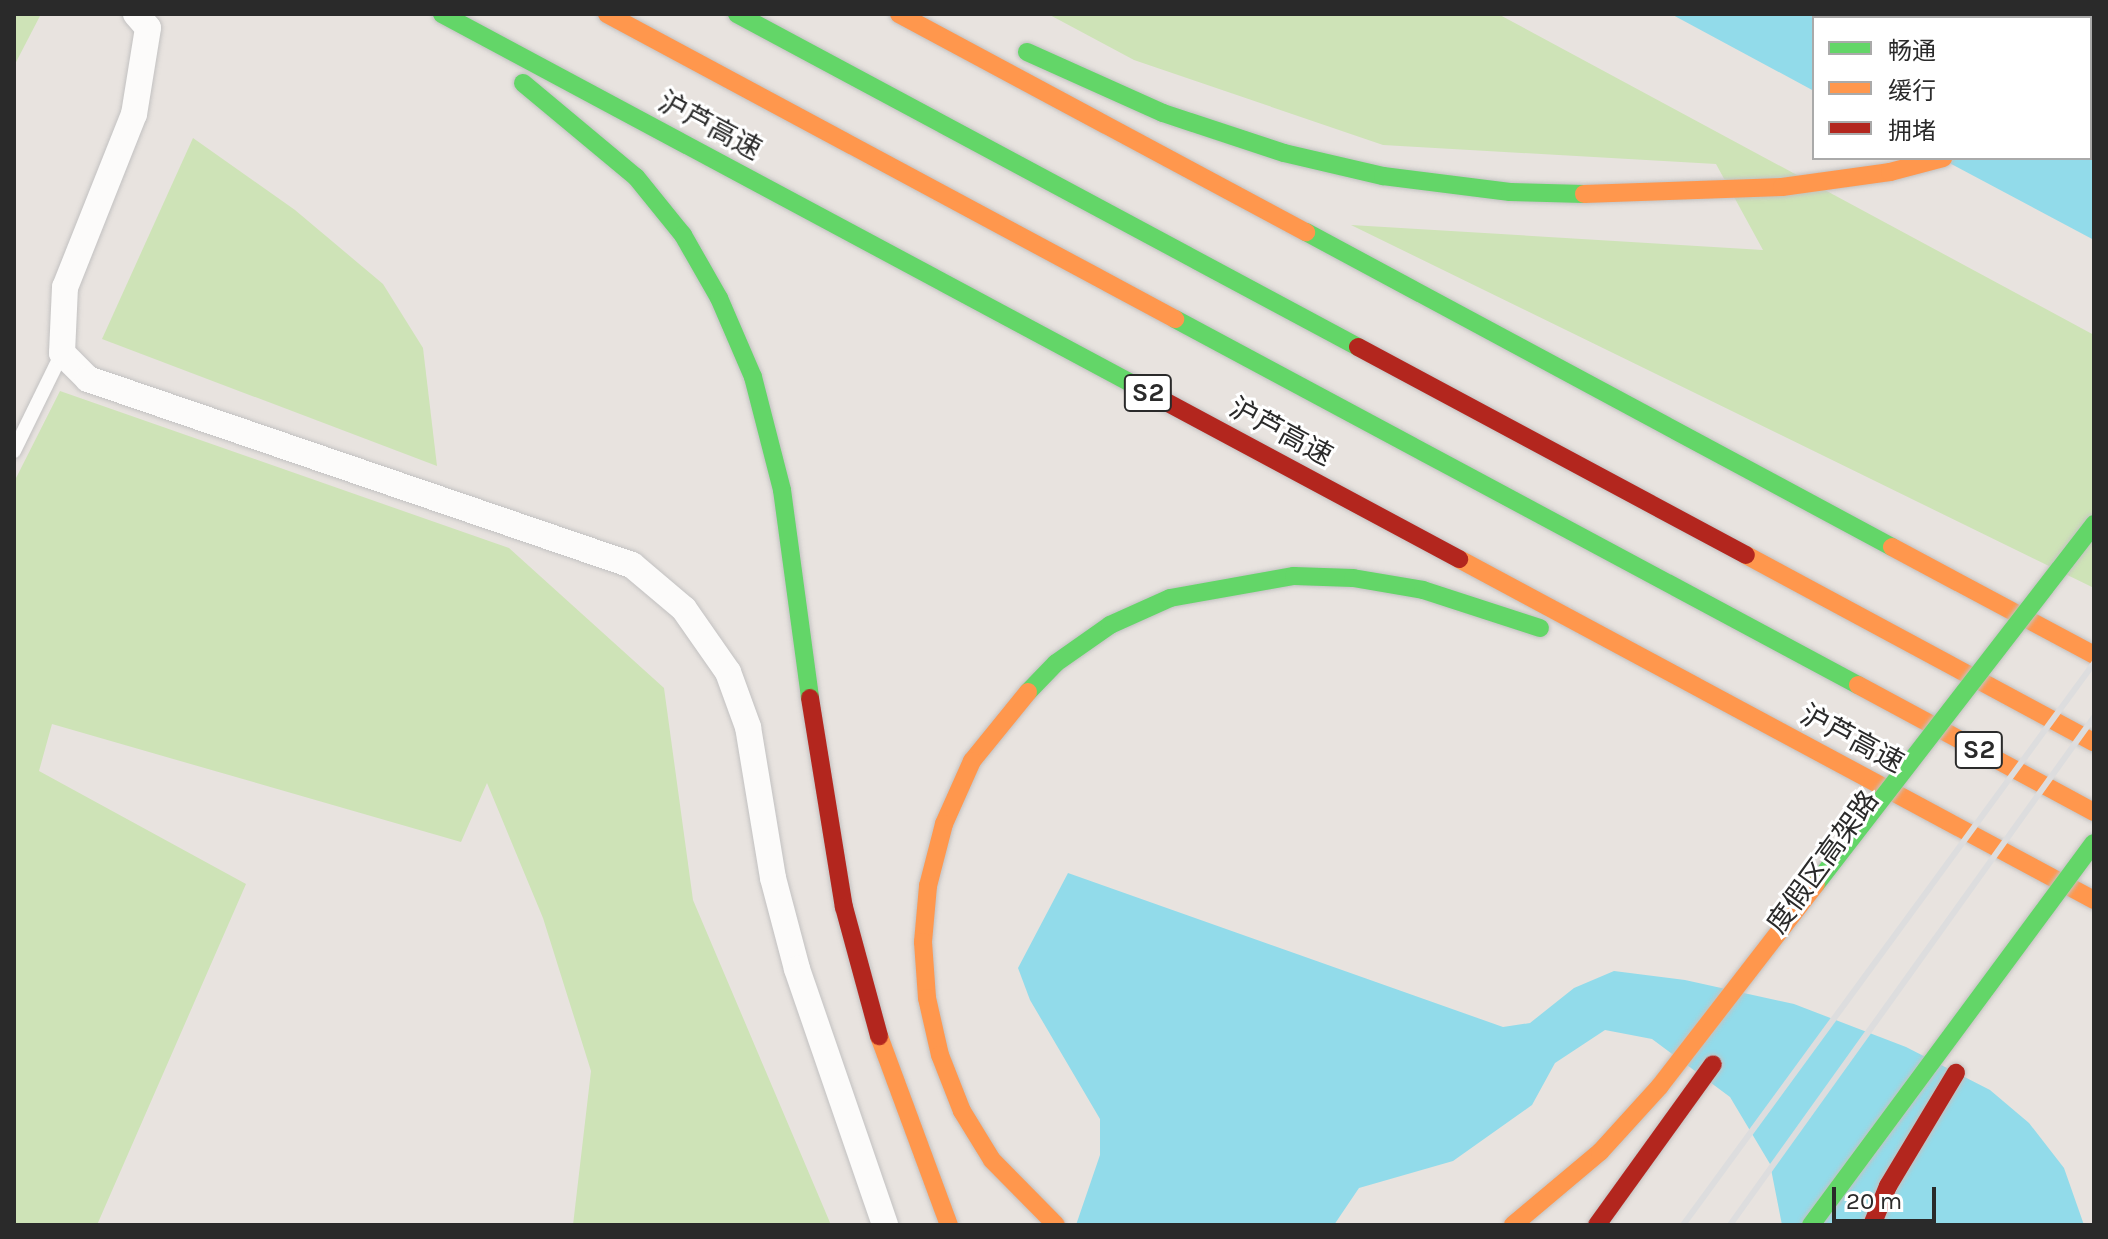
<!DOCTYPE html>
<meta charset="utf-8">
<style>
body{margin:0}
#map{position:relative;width:2108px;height:1239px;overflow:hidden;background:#e8e3df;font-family:Karla,"Noto Sans SC",sans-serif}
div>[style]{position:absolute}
.green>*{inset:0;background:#cee3b7}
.water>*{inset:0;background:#92dbea}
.roads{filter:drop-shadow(0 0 2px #c2c1c1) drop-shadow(0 0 2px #c2c1c1)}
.lane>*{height:14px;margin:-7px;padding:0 7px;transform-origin:7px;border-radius:7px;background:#fcfbfa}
.street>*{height:26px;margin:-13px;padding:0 13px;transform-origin:13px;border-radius:13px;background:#fcfbfa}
.fast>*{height:18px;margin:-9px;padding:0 9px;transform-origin:9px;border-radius:9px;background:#63d668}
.slow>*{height:18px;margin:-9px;padding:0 9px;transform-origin:9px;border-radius:9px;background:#ff974d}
.jam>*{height:18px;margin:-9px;padding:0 9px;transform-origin:9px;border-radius:9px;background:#b3261e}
.rail>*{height:6px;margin:-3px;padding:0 3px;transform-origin:3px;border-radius:3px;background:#ddddde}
.bridges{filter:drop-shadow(0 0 2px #c4c2c1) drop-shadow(0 0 2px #c4c2c1)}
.fast-bridge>*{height:18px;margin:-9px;padding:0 9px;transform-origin:9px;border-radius:9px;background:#63d668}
.slow-bridge>*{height:18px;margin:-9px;padding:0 9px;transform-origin:9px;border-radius:9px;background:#ff974d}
.jam-bridge>*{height:18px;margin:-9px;padding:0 9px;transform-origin:9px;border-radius:9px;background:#b3261e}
span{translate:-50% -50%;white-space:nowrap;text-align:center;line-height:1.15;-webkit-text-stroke:6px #fff;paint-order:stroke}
.shield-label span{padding:2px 6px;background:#fff;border:2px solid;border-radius:6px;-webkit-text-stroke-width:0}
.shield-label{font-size:26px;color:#2a2a2a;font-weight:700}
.street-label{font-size:28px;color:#2a2a2a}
.frame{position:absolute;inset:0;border:16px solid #2a2a2a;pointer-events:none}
.legend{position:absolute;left:1812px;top:16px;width:280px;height:144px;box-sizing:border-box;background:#fff;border:2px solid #aaa;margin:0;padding:10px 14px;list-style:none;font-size:24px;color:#2a2a2a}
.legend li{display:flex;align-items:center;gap:16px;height:40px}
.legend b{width:40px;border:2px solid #aaa}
.scale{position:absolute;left:1832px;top:1187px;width:104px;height:36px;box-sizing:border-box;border:4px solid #2a2a2a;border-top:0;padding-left:10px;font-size:24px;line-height:28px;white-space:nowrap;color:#2a2a2a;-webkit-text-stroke:6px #fff;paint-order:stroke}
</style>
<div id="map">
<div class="green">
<div style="clip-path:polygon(14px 14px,41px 14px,14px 66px)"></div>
<div style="clip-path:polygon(1048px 14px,1498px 14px,2094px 335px,2094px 588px,1351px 225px,1763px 250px,1716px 164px,1383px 145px,1134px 60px)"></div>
<div style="clip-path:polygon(193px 138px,295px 210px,383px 284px,423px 348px,437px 466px,102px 339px)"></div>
<div style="clip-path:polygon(60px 391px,509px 548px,664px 688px,693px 900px,831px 1225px,573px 1225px,591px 1071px,543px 918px,487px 783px,461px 842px,52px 724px,39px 771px,246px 884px,97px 1225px,14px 1225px,14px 482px)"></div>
</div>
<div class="water">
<div style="clip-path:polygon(1671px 14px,1964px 14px,1972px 18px,1814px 18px,1814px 91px)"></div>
<div style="clip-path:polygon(2090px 81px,2094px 240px,1940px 158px,2090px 158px)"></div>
<div style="clip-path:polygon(1068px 873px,1503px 1027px,1530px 1023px,1574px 988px,1614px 971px,1685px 980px,1794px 1004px,1906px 1047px,1990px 1090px,2029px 1123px,2064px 1168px,2084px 1225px,1782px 1225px,1770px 1164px,1730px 1097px,1652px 1039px,1605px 1030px,1555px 1063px,1532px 1105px,1453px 1161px,1359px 1188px,1334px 1225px,1076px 1225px,1100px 1155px,1100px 1119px,1030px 1000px,1018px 968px)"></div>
</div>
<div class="roads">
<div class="lane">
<div style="left:14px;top:451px;width:109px;rotate:-63.9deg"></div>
</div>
<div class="street">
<div style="left:136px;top:14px;width:18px;rotate:49deg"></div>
<div style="left:148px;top:28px;width:87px;rotate:99.2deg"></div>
<div style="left:134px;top:114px;width:186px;rotate:111.7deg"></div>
<div style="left:65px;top:287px;width:66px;rotate:92.6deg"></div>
<div style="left:62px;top:353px;width:37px;rotate:45deg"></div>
<div style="left:88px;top:379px;width:575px;rotate:18.88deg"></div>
<div style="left:632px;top:565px;width:68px;rotate:40.2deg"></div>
<div style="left:684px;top:609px;width:77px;rotate:55.1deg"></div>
<div style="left:728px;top:672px;width:59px;rotate:70deg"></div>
<div style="left:748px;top:727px;width:153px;rotate:80.6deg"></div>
<div style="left:773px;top:878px;width:94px;rotate:75.2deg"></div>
<div style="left:797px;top:969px;width:271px;rotate:71deg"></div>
</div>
<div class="fast">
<div style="left:442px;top:14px;width:811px;rotate:28.18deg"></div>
<div style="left:737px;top:14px;width:705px;rotate:28.2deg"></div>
<div style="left:1027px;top:52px;width:149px;rotate:24.2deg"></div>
<div style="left:1163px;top:113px;width:127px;rotate:18.3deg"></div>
<div style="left:1284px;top:153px;width:102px;rotate:13.1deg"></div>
<div style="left:1383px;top:176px;width:128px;rotate:7.2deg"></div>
<div style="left:1510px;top:192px;width:74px;rotate:1.5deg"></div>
<div style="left:523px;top:83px;width:147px;rotate:39.8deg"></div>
<div style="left:636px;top:177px;width:75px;rotate:51deg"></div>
<div style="left:683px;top:235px;width:73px;rotate:60.3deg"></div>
<div style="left:719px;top:298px;width:86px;rotate:66.7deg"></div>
<div style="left:753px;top:377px;width:117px;rotate:75.6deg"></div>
<div style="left:782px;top:490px;width:210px;rotate:82.3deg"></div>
<div style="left:2090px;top:111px;width:4px;rotate:-14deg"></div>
<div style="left:1306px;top:232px;width:665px;rotate:28.26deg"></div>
<div style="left:1175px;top:319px;width:775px;rotate:28.19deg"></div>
<div style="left:1028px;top:692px;width:40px;rotate:-46deg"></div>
<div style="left:1056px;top:663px;width:66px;rotate:-35.1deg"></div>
<div style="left:1110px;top:625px;width:66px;rotate:-24.2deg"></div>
<div style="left:1170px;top:598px;width:126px;rotate:-10.1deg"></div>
<div style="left:1294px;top:576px;width:59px;rotate:1.9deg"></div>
<div style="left:1353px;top:578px;width:71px;rotate:9.7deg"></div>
<div style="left:1423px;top:590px;width:123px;rotate:18deg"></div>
</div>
<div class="slow">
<div style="left:607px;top:14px;width:645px;rotate:28.23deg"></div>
<div style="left:899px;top:14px;width:462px;rotate:28.2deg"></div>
<div style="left:1584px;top:194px;width:198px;rotate:-2deg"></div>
<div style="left:1782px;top:187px;width:109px;rotate:-7.9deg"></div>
<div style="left:1890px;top:172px;width:55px;rotate:-14.8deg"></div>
<div style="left:1892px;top:547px;width:229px;rotate:28.1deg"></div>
<div style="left:1746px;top:555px;width:395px;rotate:28.3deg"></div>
<div style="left:1459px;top:559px;width:721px;rotate:28.24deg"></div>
<div style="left:1858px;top:685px;width:268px;rotate:28.3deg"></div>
<div style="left:1028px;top:692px;width:89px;rotate:129.1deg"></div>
<div style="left:972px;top:761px;width:69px;rotate:114deg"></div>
<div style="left:944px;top:824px;width:64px;rotate:104.5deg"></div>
<div style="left:928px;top:886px;width:56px;rotate:95.1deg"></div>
<div style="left:923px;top:942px;width:56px;rotate:85.9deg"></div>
<div style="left:927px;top:998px;width:58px;rotate:77.2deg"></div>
<div style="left:940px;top:1055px;width:60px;rotate:68.6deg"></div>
<div style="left:962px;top:1111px;width:57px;rotate:58.5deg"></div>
<div style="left:992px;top:1160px;width:91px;rotate:45.4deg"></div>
<div style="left:879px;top:1036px;width:202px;rotate:69.7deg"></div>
</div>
<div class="jam">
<div style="left:1358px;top:347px;width:440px;rotate:28.2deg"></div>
<div style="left:1157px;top:397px;width:343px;rotate:28.2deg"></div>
<div style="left:810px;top:698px;width:212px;rotate:80.8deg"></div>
<div style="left:844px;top:907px;width:134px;rotate:74.8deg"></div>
</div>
</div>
<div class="rail">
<div style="left:1683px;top:1225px;width:696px;rotate:-53.82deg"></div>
<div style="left:1730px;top:1225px;width:625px;rotate:-54.38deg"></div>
</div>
<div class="bridges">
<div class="fast-bridge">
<div style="left:1816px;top:884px;width:455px;rotate:-52.3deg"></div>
<div style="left:1811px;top:1225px;width:475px;rotate:-53.5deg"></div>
</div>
<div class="slow-bridge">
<div style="left:1513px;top:1225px;width:114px;rotate:-40deg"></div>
<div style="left:1600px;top:1152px;width:89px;rotate:-47.7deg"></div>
<div style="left:1660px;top:1086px;width:255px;rotate:-52.3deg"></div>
</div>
<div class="jam-bridge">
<div style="left:1597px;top:1225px;width:198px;rotate:-54.2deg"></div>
<div style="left:1872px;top:1225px;width:42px;rotate:-67.7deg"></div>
<div style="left:1888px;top:1186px;width:132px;rotate:-59deg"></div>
</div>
</div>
<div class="shield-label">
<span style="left:1148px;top:393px">S2</span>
<span style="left:1979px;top:750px">S2</span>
</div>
<div class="street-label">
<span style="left:710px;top:126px;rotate:28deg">沪芦高速</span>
<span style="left:1281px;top:432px;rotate:28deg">沪芦高速</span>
<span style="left:1852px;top:739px;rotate:28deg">沪芦高速</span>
<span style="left:1823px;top:862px;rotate:-54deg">度假区高架路</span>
</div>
<div class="frame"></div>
<ul class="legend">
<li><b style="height:10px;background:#63d668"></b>畅通</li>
<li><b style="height:10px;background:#ff974d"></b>缓行</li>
<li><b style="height:10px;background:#b3261e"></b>拥堵</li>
</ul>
<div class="scale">20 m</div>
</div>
